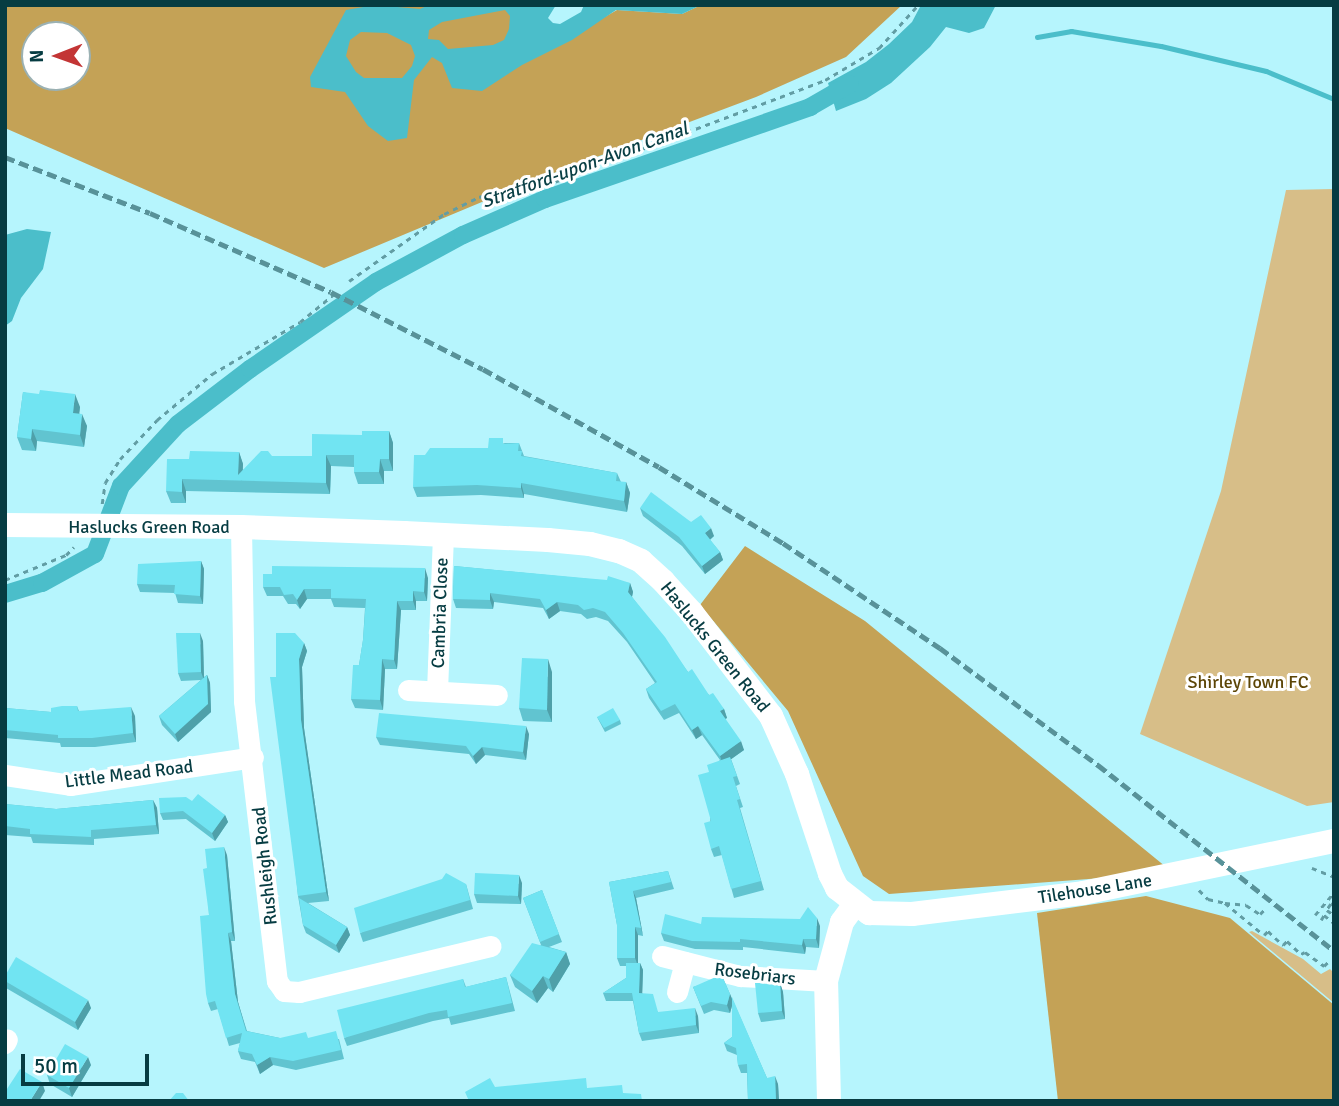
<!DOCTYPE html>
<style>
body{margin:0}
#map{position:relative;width:1339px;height:1106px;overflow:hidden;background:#b6f5fd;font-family:Signika,sans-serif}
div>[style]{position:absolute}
.green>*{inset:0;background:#d7be88}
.forest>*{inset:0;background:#c4a256}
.water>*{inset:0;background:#4bbeca}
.stream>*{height:5px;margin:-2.5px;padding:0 2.5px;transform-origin:2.5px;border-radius:2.5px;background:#4bbeca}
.canal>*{height:18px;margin:-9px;padding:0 9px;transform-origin:9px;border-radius:9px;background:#4bbeca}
.path>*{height:2.5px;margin-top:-1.25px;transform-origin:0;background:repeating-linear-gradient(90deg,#629da4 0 5px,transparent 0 10px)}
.minor>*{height:21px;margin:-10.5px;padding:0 10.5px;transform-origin:10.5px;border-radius:10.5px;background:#fff}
.tertiary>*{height:24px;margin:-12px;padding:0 12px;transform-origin:12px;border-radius:12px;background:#fff}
.rail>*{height:5px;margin-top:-2.5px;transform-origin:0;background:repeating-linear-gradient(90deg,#589299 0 10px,transparent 0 15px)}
.wall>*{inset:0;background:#61c4d0}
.shaded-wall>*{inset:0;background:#4fa0a9}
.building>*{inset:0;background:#71e4f2}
span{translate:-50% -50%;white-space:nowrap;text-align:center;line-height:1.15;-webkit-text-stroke:6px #fff;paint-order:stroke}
.street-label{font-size:18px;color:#063c42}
.park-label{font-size:18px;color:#5c4506}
.water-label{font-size:19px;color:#093f45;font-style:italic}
.frame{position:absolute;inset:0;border:7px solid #063c42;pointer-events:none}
.north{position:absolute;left:21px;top:21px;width:70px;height:70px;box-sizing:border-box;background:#fff;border:2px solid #9bb1b3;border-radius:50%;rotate:269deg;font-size:19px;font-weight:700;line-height:28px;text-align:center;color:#063c42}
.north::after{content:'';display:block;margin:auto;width:24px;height:32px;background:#c33535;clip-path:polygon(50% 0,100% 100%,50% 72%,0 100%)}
.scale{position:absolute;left:21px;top:1054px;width:128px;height:32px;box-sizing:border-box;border:4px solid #063c42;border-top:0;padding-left:9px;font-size:21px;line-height:24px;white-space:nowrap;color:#063c42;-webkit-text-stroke:5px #fff;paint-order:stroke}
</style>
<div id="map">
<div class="green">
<div style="clip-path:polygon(1334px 189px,1334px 802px,1307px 806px,1140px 734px,1221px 491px,1286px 190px)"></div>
<div style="clip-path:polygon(1252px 931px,1303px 959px,1321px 974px,1330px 969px,1334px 973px,1334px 1003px,1249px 932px)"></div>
</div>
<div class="forest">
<div style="clip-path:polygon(evenodd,5px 5px,521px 5px,522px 64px,617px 10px,682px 14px,701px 5px,902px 5px,846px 57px,756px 97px,530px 182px,324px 268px,5px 128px,5px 5px,35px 35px,77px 35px,77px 77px,35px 77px,35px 35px)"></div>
<div style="clip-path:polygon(745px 546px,865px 621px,1166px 867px,1102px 878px,889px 894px,863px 876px,788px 711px,700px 605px)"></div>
<div style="clip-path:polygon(1146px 896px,1230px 918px,1334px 1005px,1334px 1101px,1058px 1101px,1037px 913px)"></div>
</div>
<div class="water">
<div style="clip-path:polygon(evenodd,375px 5px,420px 9px,429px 5px,556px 5px,548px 18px,553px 23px,560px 24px,581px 12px,584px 5px,701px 5px,682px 14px,616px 10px,572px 40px,522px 65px,482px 91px,452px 88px,442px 63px,432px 57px,414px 80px,407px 138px,388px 141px,368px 126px,345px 92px,311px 87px,310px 77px,346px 10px,375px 5px,505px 10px,510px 16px,509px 29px,504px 40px,493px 45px,448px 49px,439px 40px,428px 39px,429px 30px,442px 22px,505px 10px,375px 5px,361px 32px,387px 33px,411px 45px,415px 56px,412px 66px,402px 78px,364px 78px,356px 72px,346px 56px,350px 40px,361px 32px)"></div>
<div style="clip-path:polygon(921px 5px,996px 5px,984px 28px,969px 33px,946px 27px,930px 47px,891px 83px,866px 99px,836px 111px,828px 83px,866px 62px,889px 44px,912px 22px)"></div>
<div style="clip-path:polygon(27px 229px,51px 232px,43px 269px,21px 298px,12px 321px,5px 326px,5px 235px)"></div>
</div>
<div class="stream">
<div style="left:1037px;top:37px;width:35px;rotate:-10deg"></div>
<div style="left:1071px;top:31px;width:91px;rotate:9.5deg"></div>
<div style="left:1161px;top:46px;width:108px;rotate:13.4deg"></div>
<div style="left:1266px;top:71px;width:74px;rotate:22.4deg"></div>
</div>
<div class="canal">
<div style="left:5px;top:594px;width:39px;rotate:-17deg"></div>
<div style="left:42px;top:583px;width:60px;rotate:-28.7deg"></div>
<div style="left:95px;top:554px;width:73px;rotate:-69.1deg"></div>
<div style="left:121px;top:486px;width:84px;rotate:-47.4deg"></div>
<div style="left:178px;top:424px;width:91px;rotate:-37.4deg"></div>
<div style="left:250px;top:369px;width:153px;rotate:-34.6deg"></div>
<div style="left:376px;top:282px;width:99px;rotate:-28.4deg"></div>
<div style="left:463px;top:235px;width:90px;rotate:-23.7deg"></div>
<div style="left:545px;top:199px;width:281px;rotate:-19.1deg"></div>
<div style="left:810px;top:107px;width:46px;rotate:-29.9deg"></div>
</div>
<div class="path">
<div style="left:349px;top:281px;width:116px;rotate:-35.2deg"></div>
<div style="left:444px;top:214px;width:39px;rotate:-26deg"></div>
<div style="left:479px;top:197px;width:34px;rotate:-17deg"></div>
<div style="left:512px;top:187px;width:34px;rotate:-3deg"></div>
<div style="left:546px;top:185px;width:298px;rotate:-20.6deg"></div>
<div style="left:825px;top:80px;width:63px;rotate:-30.7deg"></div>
<div style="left:879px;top:48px;width:58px;rotate:-47.8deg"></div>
<div style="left:102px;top:504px;width:21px;rotate:-82deg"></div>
<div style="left:105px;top:483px;width:28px;rotate:-58deg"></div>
<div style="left:120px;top:459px;width:54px;rotate:-46.5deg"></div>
<div style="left:157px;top:420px;width:72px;rotate:-39.9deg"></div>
<div style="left:212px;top:374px;width:102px;rotate:-30.6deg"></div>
<div style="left:300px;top:322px;width:43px;rotate:-39.3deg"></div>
<div style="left:5px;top:580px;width:66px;rotate:-22.3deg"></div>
<div style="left:66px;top:555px;width:11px;rotate:-45deg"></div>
<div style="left:1312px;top:868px;width:24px;rotate:22deg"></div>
<div style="left:1199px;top:890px;width:13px;rotate:45deg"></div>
<div style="left:1208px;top:899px;width:17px;rotate:13deg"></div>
<div style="left:1225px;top:903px;width:50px;rotate:39.4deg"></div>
<div style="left:1264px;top:935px;width:6px;rotate:-45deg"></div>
<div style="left:1268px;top:931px;width:21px;rotate:43deg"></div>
<div style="left:1283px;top:945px;width:6px;rotate:-45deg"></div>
<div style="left:1287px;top:941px;width:19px;rotate:43deg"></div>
<div style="left:1301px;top:954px;width:4px;rotate:-27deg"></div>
<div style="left:1305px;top:952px;width:24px;rotate:36deg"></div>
<div style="left:1324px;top:966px;width:7px;rotate:-45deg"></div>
<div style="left:1225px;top:903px;width:21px;rotate:5deg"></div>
<div style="left:1246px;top:905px;width:17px;rotate:33deg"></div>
<div style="left:1260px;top:914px;width:7px;rotate:-45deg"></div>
<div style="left:1334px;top:906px;width:4px;rotate:-146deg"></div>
<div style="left:1331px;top:904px;width:7px;rotate:124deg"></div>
<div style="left:1327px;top:910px;width:9px;rotate:36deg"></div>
<div style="left:1315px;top:915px;width:30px;rotate:-50deg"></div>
<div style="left:1321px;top:920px;width:6px;rotate:-59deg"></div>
<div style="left:1324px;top:915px;width:13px;rotate:39deg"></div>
</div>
<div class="minor">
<div style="left:241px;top:527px;width:174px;rotate:89deg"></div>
<div style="left:244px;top:701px;width:282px;rotate:83.3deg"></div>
<div style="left:277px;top:981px;width:12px;rotate:55deg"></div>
<div style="left:284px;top:991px;width:15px;rotate:4deg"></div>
<div style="left:299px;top:992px;width:197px;rotate:-13.5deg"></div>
<div style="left:408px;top:690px;width:89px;rotate:3.2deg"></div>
<div style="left:437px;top:691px;width:155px;rotate:-87.8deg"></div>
<div style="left:5px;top:775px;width:66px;rotate:8.7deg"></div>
<div style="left:70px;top:785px;width:185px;rotate:-8.7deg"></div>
<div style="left:662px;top:956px;width:81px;rotate:14.4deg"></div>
<div style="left:740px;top:976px;width:86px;rotate:3.3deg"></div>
<div style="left:677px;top:992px;width:31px;rotate:-75deg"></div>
<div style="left:5px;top:1043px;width:4px;rotate:-63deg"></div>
</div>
<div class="tertiary">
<div style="left:5px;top:525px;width:236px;rotate:0.5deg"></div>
<div style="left:241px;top:527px;width:163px;rotate:2.1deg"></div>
<div style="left:404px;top:533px;width:144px;rotate:2.8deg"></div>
<div style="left:548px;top:540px;width:42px;rotate:5.4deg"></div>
<div style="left:590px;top:544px;width:30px;rotate:14deg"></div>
<div style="left:619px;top:551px;width:24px;rotate:24deg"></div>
<div style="left:641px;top:561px;width:30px;rotate:42deg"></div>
<div style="left:663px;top:581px;width:43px;rotate:47.8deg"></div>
<div style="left:692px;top:613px;width:130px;rotate:52.5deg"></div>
<div style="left:771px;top:716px;width:64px;rotate:65.9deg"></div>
<div style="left:797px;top:774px;width:105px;rotate:71.7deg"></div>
<div style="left:830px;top:874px;width:16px;rotate:63deg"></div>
<div style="left:837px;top:888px;width:41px;rotate:38deg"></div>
<div style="left:869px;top:913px;width:43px;rotate:1.3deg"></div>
<div style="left:912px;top:914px;width:172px;rotate:-7deg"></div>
<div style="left:1083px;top:893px;width:256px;rotate:-11.7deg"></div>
<div style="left:829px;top:1101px;width:120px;rotate:-91.4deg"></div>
<div style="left:826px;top:981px;width:61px;rotate:-74.8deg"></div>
<div style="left:842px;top:922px;width:22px;rotate:-54deg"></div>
</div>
<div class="rail">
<div style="left:5px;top:157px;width:155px;rotate:21.1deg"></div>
<div style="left:150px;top:213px;width:197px;rotate:23.6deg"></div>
<div style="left:331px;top:292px;width:170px;rotate:26.9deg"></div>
<div style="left:483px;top:369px;width:201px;rotate:29.1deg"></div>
<div style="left:659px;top:467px;width:145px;rotate:31.5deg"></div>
<div style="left:783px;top:543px;width:189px;rotate:33.8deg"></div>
<div style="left:940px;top:648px;width:197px;rotate:36.5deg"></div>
<div style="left:1098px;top:765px;width:300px;rotate:38.2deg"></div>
</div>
<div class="wall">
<div style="clip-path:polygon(23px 392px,80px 407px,79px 413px,87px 426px,84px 447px,37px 441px,36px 451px,22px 450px,17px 437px)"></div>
<div style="clip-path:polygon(389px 431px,393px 443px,393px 471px,384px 471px,384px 484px,358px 484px,354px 472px,354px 467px,331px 466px,330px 494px,186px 491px,186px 503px,171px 503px,166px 491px,189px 459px,239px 452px,243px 464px,243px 470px,272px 456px,312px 456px,362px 435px)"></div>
<div style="clip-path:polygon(505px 443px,519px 443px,524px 456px,617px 473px,621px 482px,626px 482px,630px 493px,627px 512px,524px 494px,524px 498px,481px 495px,417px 497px,413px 487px,425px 455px,488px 448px)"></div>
<div style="clip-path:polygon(640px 508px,691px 522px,714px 536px,710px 540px,720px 552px,723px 560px,705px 574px,682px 546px,643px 516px)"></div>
<div style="clip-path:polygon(201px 561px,204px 569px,203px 604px,178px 603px,175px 593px,140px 592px,137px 584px)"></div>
<div style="clip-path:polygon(454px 566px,630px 583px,633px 592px,632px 597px,688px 672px,709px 695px,724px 709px,727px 718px,725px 719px,744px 750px,731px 759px,740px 784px,736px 786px,743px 807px,740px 808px,764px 890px,734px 898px,722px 855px,714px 857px,711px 849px,709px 772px,720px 760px,702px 735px,696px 739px,679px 713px,664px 720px,649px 698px,646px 689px,655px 683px,627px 642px,608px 621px,596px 617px,587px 619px,581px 614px,560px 611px,549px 619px,543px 608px,494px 602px,493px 609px,456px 608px,453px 599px)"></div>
<div style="clip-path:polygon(428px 578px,427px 601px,416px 601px,416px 610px,401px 610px,397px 669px,385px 669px,383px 710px,355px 708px,351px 699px,359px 665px,363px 640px,365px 608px,334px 607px,331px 599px,307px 599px,300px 609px,296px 604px,288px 604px,283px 596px,267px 596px,263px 587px)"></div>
<div style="clip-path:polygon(203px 641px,204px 677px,207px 675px,210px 683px,211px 712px,178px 742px,162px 725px,159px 716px,201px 680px,181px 681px,178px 673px)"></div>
<div style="clip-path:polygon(304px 643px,307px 651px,302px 667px,304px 728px,329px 901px,308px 903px,347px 927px,350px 935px,339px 953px,306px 933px,303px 925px,298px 896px,276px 677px)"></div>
<div style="clip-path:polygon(552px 672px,552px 722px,523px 721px,519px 708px)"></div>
<div style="clip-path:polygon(77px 706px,79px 711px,135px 716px,136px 742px,95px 747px,61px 747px,60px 743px,5px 738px,5px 708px,51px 712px)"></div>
<div style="clip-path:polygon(597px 717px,620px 720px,621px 724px,605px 732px)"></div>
<div style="clip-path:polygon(529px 734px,526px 760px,485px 755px,476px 764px,469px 754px,380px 745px,376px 737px)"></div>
<div style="clip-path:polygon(153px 800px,157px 808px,159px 834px,94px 839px,94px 845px,33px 843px,31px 837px,5px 835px,5px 804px,56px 809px)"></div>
<div style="clip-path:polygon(192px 801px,225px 815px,228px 822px,215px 841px,186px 819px,163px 820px,160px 813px)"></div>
<div style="clip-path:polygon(227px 855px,235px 941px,231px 941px,238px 1002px,247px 1031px,280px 1038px,308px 1038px,339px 1039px,344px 1059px,296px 1070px,273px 1065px,260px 1074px,255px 1062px,241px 1059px,238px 1051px,240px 1043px,229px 1046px,218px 1009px,211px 1011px,208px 1003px,209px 915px,207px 868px)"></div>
<div style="clip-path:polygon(668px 871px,674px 889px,636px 898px,643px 936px,638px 935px,638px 963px,640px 963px,643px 970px,642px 993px,658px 1012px,698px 1016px,699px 1033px,642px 1041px,639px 1033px,633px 1001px,606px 1001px,603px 993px,626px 978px,626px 966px,620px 966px,617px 958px,617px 925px,609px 882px)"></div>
<div style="clip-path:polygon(522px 883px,521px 904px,477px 903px,474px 894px)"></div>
<div style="clip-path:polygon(466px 884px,473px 909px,363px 942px,360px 933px)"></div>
<div style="clip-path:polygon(542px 890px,562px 942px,549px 947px,566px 952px,570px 964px,553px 992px,548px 988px,537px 1003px,515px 987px,510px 975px,541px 945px,523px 898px)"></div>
<div style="clip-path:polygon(701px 924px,820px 926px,819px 948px,806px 947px,805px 954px,743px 947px,743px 950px,695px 949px,664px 941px,661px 933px)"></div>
<div style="clip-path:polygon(5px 976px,91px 1008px,78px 1030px,6px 988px)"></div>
<div style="clip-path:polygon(506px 977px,515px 1011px,451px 1025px,449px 1018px,433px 1021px,347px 1046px,344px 1038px,463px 979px,466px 987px)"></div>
<div style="clip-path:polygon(723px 978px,767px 1078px,778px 1084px,779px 1101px,748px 1101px,747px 1073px,741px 1073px,738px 1065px,737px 1055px,727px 1051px,724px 1043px,732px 1037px,732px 1006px,730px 1013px,714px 1010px,704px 1014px,693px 987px)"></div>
<div style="clip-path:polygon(780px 983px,783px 992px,785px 1019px,761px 1022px,758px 1013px)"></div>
<div style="clip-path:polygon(91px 1065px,72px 1097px,50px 1084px,47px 1075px)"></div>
</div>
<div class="shaded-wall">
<div style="clip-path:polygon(75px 394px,80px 407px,78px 425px,73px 413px)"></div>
<div style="clip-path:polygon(82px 414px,87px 426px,84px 447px,80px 435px)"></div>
<div style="clip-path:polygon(32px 429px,37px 441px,36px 451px,31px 439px)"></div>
<div style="clip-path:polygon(389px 431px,393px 443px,393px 471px,389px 459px)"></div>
<div style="clip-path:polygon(239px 452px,243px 464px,242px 481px,238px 475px)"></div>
<div style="clip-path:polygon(326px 455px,331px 466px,330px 494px,326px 483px)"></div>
<div style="clip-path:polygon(380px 459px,384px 471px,384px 484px,379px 472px)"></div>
<div style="clip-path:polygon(182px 479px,186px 491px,186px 503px,182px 492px)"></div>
<div style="clip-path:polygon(626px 482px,630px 493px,627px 512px,624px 501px)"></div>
<div style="clip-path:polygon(521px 483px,524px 494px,524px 498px,521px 488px)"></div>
<div style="clip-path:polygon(711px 528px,714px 536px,708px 541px,705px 533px)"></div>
<div style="clip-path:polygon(720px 552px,723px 560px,705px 574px,702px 566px)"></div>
<div style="clip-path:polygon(201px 561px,204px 569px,203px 604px,200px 596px)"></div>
<div style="clip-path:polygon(425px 568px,428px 578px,427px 601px,424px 592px)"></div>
<div style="clip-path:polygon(630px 583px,633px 592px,631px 601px,628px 592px)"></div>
<div style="clip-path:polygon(304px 589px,307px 599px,300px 609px,297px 600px)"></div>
<div style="clip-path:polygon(413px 591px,416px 601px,416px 610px,413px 601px)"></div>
<div style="clip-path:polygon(490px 593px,494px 602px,493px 609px,490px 600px)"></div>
<div style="clip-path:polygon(397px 601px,401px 610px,397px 669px,394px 660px)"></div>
<div style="clip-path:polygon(557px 602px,560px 611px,549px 619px,546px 610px)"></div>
<div style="clip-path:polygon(200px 633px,203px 641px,204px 680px,201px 672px)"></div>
<div style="clip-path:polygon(304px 643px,307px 651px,302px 667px,304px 728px,329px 901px,326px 892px,301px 720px,299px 659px)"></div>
<div style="clip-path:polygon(382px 659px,385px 669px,383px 710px,380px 700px)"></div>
<div style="clip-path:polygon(548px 659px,552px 672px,552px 722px,547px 710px)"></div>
<div style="clip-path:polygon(207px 675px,210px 683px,211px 712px,178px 742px,175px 734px)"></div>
<div style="clip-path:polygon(131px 707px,135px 716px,136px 742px,133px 733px)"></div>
<div style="clip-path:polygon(724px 709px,727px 718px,723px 720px,720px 711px)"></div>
<div style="clip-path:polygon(526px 726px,529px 734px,526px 760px,523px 752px)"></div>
<div style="clip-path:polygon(698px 726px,702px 735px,696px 739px,692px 730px)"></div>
<div style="clip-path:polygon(741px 741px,744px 750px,723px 765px,720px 756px)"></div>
<div style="clip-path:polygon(482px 747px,485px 755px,476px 764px,473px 756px)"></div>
<div style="clip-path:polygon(153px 800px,157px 808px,159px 834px,156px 825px)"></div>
<div style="clip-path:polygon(225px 815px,228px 822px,215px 841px,212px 833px)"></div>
<div style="clip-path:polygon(224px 847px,227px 855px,235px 941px,232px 932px)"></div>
<div style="clip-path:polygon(519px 875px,522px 883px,521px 904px,518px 896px)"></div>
<div style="clip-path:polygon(633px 891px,636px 898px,643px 936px,641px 928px)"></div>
<div style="clip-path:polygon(817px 918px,820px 926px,819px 948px,816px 939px)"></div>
<div style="clip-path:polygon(347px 927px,350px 935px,339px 953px,336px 945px)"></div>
<div style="clip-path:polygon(635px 927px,638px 935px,638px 966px,635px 958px)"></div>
<div style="clip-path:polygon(228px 933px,231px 941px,238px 1002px,249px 1040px,235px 994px)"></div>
<div style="clip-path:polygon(803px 939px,806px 947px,805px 954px,802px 945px)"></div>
<div style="clip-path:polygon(566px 952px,570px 964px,553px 992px,549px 979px)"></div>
<div style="clip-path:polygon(640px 963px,643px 970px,642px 1001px,639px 993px)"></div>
<div style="clip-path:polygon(543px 976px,548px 988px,537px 1003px,532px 991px)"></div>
<div style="clip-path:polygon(780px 983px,783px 992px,785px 1019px,782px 1011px)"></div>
<div style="clip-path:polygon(730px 994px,733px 1002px,730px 1013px,727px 1005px)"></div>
<div style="clip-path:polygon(88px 1000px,91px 1008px,78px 1030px,75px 1022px)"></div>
<div style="clip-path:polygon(695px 1008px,698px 1016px,699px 1033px,696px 1025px)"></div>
<div style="clip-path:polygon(88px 1057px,91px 1065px,72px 1097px,69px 1088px)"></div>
<div style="clip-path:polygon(270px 1057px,273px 1065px,260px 1074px,257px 1065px)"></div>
<div style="clip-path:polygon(775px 1076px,778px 1084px,779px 1101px,776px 1101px)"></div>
<div style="clip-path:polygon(42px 1082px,45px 1091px,39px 1101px,30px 1101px)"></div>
</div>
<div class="building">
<div style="clip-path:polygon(40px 390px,75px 394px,73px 413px,82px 414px,80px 435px,32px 429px,31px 439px,17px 437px,23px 392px,39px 394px)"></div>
<div style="clip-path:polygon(362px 431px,389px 431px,389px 459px,380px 459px,379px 472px,354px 472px,354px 455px,326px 455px,326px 483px,182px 479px,182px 492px,166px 491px,167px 459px,189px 459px,190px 451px,239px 452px,238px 475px,261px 451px,268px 451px,272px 456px,312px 456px,312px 434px,362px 435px)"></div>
<div style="clip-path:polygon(489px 438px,503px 438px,503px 444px,519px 443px,518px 451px,522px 451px,521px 456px,617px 473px,616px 481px,626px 482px,624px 501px,521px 483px,521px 488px,477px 485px,413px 487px,414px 455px,425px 455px,430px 448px,488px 448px)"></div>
<div style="clip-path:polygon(651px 492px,691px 522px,701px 515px,711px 528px,705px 533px,720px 552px,702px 566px,679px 537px,640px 508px)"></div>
<div style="clip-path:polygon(201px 561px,200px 596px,174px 594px,175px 585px,137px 584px,138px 564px)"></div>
<div style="clip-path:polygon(272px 566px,425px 568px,424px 592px,413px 591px,413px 601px,397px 601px,394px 660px,382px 659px,380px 700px,351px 699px,353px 665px,359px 665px,363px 640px,366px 599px,331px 598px,331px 589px,304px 589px,297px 600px,293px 594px,284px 595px,280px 587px,263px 587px,263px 574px,272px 574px)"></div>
<div style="clip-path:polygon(454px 566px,584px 578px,607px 580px,608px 576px,630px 583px,628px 592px,665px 637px,688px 672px,692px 669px,709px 695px,713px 693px,724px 709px,720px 711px,741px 741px,720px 756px,698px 726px,692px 730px,675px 704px,661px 711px,646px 689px,657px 682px,623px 633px,605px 612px,593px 608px,584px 610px,578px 605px,557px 602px,546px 610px,540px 599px,490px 593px,490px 600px,453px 599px)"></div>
<div style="clip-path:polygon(176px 633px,200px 633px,201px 672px,178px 673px)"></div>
<div style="clip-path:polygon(276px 633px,295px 633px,304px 643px,299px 659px,301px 720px,326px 892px,298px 896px,270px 677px,276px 677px)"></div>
<div style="clip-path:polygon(522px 658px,548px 659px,547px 710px,519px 708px)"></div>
<div style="clip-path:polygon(207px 675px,208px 704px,175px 734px,159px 716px)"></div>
<div style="clip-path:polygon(62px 706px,77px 706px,78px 711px,131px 707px,133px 733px,92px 738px,58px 738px,58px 735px,5px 730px,5px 708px,51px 712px,51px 708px)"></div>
<div style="clip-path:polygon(613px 708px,620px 720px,604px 728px,597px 717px)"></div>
<div style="clip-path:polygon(379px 713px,526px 726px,523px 752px,482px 747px,473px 756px,466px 746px,376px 737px)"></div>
<div style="clip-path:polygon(730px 757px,737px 776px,733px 777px,740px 799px,737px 800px,761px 881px,731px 889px,719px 846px,711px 849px,704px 823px,711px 821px,698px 775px,709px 772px,707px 765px)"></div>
<div style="clip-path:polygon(198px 794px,225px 815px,212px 833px,183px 811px,160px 813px,159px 798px,186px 797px,192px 801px)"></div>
<div style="clip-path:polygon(153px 800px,156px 825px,91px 830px,91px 837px,30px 834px,30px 829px,5px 826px,5px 804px,56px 809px)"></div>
<div style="clip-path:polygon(224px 847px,232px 932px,228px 933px,235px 994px,246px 1031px,280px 1038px,306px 1032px,308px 1038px,336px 1031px,341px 1050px,293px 1061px,270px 1057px,257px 1065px,252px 1054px,238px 1051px,242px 1033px,226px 1038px,215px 1001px,208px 1003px,206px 994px,200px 916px,209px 915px,203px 869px,207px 868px,205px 849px)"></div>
<div style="clip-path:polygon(668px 871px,671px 882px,633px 891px,641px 928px,635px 927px,635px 958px,617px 958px,617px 925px,609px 882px)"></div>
<div style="clip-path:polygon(446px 873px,466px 884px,470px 900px,360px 933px,354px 908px,442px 879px)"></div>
<div style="clip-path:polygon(475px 873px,519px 875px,518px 896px,474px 894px)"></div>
<div style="clip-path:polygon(542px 890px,559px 934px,540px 942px,523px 898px)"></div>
<div style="clip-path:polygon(299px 898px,347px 927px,336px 945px,303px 925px)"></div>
<div style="clip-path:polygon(808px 907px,817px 918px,816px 939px,803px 939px,802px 945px,740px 939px,740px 942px,692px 941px,661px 933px,665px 914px,701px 924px,702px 917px,800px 919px)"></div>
<div style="clip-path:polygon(532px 943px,566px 952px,549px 979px,543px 976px,532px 991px,510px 975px)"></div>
<div style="clip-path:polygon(16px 957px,88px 1000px,75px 1022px,5px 981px,5px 976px)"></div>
<div style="clip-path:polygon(626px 963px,640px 963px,639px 993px,653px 994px,658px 1012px,695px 1008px,696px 1025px,639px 1033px,632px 993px,603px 993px,626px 978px)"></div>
<div style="clip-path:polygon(718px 976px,723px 978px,730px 994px,727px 1005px,711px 1002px,701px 1006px,693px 987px)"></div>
<div style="clip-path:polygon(506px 977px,512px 1003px,448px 1017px,447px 1010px,429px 1013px,344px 1038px,337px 1010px,463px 979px,465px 987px)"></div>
<div style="clip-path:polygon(755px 983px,780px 983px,782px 1011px,758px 1013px)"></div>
<div style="clip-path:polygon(732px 997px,767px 1078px,775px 1076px,776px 1101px,748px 1101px,747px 1064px,738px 1065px,736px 1048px,724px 1043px,732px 1037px)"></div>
<div style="clip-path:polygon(65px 1044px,88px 1057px,69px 1088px,47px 1075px)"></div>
<div style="clip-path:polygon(20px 1069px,42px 1082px,30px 1101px,5px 1101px,5px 1092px)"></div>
<div style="clip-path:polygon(490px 1078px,495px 1087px,586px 1078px,587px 1088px,622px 1085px,623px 1093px,641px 1094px,642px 1101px,469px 1101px,465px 1092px)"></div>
<div style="clip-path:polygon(176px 1093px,183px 1093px,189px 1101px,195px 1101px,169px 1101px)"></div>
</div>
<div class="street-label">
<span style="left:149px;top:527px">Haslucks Green Road</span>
<span style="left:440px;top:613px;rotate:-88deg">Cambria Close</span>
<span style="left:715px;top:647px;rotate:51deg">Haslucks Green Road</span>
<span style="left:129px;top:774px;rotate:-7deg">Little Mead Road</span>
<span style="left:265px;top:866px;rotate:-96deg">Rushleigh Road</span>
<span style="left:1095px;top:889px;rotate:-9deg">Tilehouse Lane</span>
<span style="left:755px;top:974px;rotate:7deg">Rosebriars</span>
</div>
<div class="park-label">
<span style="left:1248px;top:682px">Shirley Town FC</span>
</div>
<div class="water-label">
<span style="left:585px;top:166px;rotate:-20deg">Stratford-upon-Avon Canal</span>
</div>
<div class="frame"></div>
<div class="north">N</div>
<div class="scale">50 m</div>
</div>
